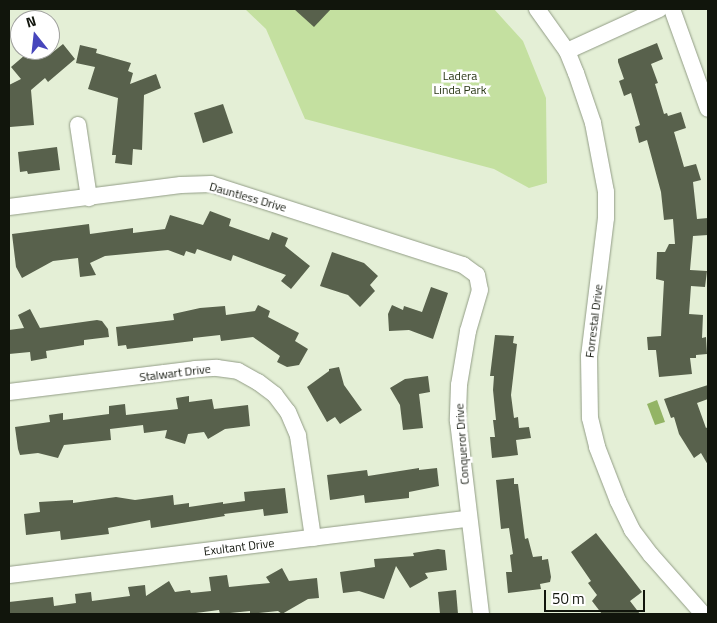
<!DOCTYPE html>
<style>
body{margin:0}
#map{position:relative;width:717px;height:623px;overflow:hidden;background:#e4efd6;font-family:"Titillium Web",sans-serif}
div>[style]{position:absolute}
.green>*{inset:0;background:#c4e0a0}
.water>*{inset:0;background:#93b465}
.building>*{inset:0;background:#58614c}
.roads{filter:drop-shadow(0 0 1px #929d86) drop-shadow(0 0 1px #929d86)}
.street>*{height:16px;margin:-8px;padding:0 8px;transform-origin:8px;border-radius:8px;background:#fff}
span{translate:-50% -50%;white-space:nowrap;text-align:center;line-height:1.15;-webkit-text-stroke:5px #fff;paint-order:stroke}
.park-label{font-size:12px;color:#293615}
.street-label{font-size:12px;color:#11150c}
.frame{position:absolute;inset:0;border:10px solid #11150c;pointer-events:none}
.north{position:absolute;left:10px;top:10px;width:50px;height:50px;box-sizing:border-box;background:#fff;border:1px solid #a0a19e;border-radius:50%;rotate:344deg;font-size:14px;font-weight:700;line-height:20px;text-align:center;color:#11150c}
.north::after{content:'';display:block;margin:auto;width:18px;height:22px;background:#4746bc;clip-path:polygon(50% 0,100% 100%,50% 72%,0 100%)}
.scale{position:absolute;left:544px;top:590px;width:101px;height:22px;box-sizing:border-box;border:2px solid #11150c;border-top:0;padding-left:6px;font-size:15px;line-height:18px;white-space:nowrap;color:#11150c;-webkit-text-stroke:4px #fff;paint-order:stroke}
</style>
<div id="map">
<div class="green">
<div style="clip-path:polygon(245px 9px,494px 9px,523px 41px,546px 98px,547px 183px,529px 188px,494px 169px,305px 119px,266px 29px)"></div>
</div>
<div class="water">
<div style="clip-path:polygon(657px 400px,665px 422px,655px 425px,647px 404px)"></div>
</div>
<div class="building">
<div style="clip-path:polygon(294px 9px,331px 9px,314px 27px)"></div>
<div style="clip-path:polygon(657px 43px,663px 59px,651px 64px,658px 83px,655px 84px,664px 114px,667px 113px,668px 116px,681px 112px,686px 128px,674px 132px,684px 167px,696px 164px,701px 180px,693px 182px,697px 219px,708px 218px,708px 235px,693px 236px,690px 270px,707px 271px,705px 287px,691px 286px,689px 314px,703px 315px,702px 338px,706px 337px,707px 354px,696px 355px,696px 358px,690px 358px,692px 374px,659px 377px,656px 350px,648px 350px,647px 337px,661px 336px,664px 281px,656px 279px,657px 252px,665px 252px,669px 244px,675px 244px,673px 219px,664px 220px,661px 192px,647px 140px,639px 143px,635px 127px,640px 125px,631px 93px,624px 96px,619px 81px,624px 79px,618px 62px,618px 59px)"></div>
<div style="clip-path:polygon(63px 44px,75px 59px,48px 82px,45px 78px,31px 90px,34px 125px,10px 127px,9px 85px,21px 79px,11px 67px,25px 55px,21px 50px,43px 50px,48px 56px)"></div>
<div style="clip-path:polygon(80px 45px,97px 49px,96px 53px,131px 63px,128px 71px,133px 73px,130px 84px,156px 74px,161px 88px,144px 95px,142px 150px,133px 149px,132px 165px,115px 163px,116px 155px,112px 155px,118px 98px,88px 89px,95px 67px,76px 63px)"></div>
<div style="clip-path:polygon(223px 104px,233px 133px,203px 143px,194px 113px)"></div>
<div style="clip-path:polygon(57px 147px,60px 170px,28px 174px,27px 171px,20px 172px,18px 152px)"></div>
<div style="clip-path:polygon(210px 211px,231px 219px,229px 226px,269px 240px,272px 232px,288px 238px,285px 246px,310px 266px,291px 289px,281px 281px,286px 275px,233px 255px,231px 261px,197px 249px,195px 254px,186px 251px,184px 256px,168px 250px,105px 256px,90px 263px,96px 275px,80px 277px,78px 258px,53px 261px,22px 278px,16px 267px,12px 234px,89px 224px,90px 234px,133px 228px,133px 233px,165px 229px,170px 215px,203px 225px)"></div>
<div style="clip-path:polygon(332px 252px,364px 263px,378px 276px,370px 285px,375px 291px,360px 307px,348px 295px,320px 286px)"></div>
<div style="clip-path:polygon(431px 287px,448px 293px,433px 339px,409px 330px,389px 331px,388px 314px,392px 305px,403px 310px,404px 306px,422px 312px)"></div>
<div style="clip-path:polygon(258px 305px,270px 311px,268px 317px,299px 333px,295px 341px,308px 349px,299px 365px,287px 367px,277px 362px,280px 356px,253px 337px,221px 341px,220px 335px,193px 338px,193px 341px,127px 349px,126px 345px,118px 346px,116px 327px,174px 320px,173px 314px,200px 308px,225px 306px,226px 315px,255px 311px)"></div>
<div style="clip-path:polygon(30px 309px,40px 328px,97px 320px,102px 321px,108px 329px,109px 337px,84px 340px,84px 345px,46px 351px,47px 358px,31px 361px,30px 352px,9px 354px,9px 330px,24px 328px,18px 315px)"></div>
<div style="clip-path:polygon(495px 335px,514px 336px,513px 343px,517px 344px,511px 395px,514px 418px,518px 417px,519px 428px,529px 427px,531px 438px,516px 440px,518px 455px,492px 458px,490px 437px,495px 437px,493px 420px,496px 420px,493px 390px,494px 376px,490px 376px)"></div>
<div style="clip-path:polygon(339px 367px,344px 385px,362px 410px,340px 424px,335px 417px,327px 422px,307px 387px,329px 371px,329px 369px)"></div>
<div style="clip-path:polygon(428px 376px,430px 392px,419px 394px,423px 428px,403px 430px,400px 405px,390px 388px,405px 379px)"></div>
<div style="clip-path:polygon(708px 385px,708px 399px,697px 403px,706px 428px,708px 427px,708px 465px,701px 453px,694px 458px,679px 434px,674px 417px,671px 418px,664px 399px)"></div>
<div style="clip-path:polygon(189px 396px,189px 402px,212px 399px,214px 409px,248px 405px,250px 426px,225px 429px,208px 439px,204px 432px,188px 434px,185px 444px,165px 438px,167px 430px,144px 433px,143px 425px,110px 429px,111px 440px,64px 445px,58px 458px,38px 453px,20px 455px,18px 449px,15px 427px,50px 422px,49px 415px,63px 413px,63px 420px,109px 414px,109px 406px,125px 404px,126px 415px,178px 409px,176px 398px)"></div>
<div style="clip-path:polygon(419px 468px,419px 470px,437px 468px,439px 486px,409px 492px,409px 498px,365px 503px,364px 495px,330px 500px,327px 475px,367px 470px,368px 476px)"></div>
<div style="clip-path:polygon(514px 478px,514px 484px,518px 484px,525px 539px,528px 538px,533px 557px,542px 556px,542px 560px,548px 559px,551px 577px,550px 582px,540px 584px,541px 589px,508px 593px,506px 572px,512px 572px,510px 555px,513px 554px,509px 528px,501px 529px,496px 480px)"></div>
<div style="clip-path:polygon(285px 488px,288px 513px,264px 516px,263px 509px,224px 514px,225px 516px,151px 528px,150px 520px,108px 528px,109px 534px,61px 540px,60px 531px,26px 535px,24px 514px,40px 512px,39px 502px,73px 500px,73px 503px,116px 497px,135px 500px,173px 495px,174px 505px,189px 503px,189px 507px,223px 502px,223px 504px,245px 501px,244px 492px)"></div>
<div style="clip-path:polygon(596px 533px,642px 592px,630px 601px,640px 614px,602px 614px,592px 601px,597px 595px,588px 583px,591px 581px,571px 552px)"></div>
<div style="clip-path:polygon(438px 549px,445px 550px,447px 570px,425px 573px,428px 578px,410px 588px,396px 566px,384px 599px,359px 591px,343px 593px,340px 572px,375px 567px,374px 559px,414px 556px,413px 553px)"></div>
<div style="clip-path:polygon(282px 568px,289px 581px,317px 578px,319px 598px,308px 599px,282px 614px,278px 611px,250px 614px,250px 611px,220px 614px,219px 610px,188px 614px,9px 614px,9px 602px,53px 597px,54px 606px,76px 603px,75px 594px,91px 592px,92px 601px,130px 596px,128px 587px,145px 585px,146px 596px,169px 581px,175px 592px,190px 590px,191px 593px,211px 591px,209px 577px,227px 575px,229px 587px,270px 583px,266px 577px)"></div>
<div style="clip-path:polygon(456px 590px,458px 614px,440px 614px,438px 592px)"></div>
</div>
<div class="roads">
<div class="street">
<div style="left:537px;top:9px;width:52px;rotate:54.5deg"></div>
<div style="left:567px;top:51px;width:24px;rotate:68deg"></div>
<div style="left:576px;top:73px;width:53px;rotate:71.2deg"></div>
<div style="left:593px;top:123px;width:70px;rotate:79.3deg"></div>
<div style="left:606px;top:192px;width:26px;rotate:90deg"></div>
<div style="left:606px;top:218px;width:139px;rotate:97deg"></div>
<div style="left:589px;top:356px;width:62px;rotate:89.1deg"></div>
<div style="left:590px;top:418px;width:30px;rotate:76deg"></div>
<div style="left:597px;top:447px;width:58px;rotate:68.7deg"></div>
<div style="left:618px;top:501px;width:32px;rotate:64deg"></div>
<div style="left:632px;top:530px;width:31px;rotate:53deg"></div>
<div style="left:651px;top:555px;width:79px;rotate:48.6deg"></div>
<div style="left:672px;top:9px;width:106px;rotate:70.2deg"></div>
<div style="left:567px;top:51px;width:101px;rotate:-24.5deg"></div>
<div style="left:78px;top:125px;width:74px;rotate:81.4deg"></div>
<div style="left:9px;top:207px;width:173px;rotate:-7.3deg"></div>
<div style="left:181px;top:185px;width:30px;rotate:-2deg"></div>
<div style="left:211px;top:184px;width:265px;rotate:17.8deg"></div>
<div style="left:463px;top:265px;width:17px;rotate:36deg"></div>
<div style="left:477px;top:275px;width:15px;rotate:79deg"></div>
<div style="left:480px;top:290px;width:43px;rotate:106.3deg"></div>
<div style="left:468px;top:331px;width:55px;rotate:99.5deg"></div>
<div style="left:459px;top:385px;width:36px;rotate:92deg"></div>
<div style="left:458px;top:421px;width:194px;rotate:83.2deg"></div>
<div style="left:9px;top:392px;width:187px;rotate:-7deg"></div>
<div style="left:195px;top:369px;width:22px;rotate:-3deg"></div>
<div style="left:217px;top:368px;width:21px;rotate:8deg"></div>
<div style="left:238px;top:371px;width:23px;rotate:29deg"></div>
<div style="left:258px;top:382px;width:21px;rotate:37deg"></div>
<div style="left:275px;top:395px;width:21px;rotate:53deg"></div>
<div style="left:288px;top:412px;width:26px;rotate:67deg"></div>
<div style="left:298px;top:436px;width:103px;rotate:81.6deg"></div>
<div style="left:9px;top:575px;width:462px;rotate:-7deg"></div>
</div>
</div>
<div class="park-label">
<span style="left:460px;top:83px">Ladera<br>Linda Park</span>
</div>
<div class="street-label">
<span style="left:248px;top:197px;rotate:16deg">Dauntless Drive</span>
<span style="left:594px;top:321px;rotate:-83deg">Forrestal Drive</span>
<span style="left:175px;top:373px;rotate:-7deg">Stalwart Drive</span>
<span style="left:462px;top:444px;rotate:-94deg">Conqueror Drive</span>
<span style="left:239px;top:547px;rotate:-7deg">Exultant Drive</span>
</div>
<div class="frame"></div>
<div class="north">N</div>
<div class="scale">50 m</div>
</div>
